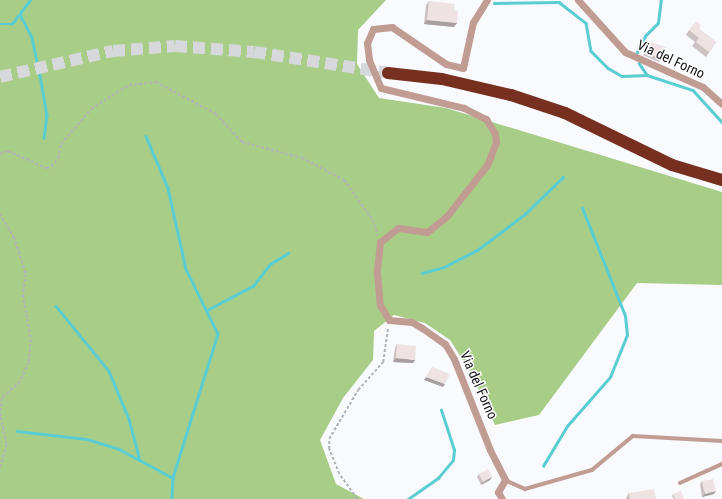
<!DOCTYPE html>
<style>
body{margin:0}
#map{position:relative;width:722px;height:499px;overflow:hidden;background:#f8fafe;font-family:"Roboto Condensed",sans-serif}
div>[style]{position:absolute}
.forest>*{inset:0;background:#a8cd86}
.stream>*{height:2.5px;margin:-1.25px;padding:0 1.25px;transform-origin:1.25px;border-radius:1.25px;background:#5acdd2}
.highway-tunnel>*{height:12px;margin-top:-6px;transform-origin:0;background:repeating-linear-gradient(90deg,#d6d8dc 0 12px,transparent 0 18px)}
.path>*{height:1.5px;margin-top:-0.75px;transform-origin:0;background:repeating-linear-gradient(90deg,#b1b3b7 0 3px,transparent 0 5px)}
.lane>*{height:3.5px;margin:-1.75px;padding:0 1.75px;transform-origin:1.75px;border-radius:1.75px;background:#c19c93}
.street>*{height:7px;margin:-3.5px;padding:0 3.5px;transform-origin:3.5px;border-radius:3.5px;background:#c19c93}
.highway>*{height:12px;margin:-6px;padding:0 6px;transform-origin:6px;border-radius:6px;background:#773020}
.wall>*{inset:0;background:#cdc2c2}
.shaded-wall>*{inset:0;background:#a79e9e}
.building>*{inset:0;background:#eee2e2}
span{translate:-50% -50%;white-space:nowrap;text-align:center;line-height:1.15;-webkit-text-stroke:3px #fff;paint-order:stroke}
.street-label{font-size:14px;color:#141518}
</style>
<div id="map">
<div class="forest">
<div style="clip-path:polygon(0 0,386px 0,358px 30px,357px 64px,379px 98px,446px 108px,722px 192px,722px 285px,637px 283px,539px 415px,495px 425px,470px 371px,450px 340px,425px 323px,394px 315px,374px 331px,373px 360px,343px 398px,320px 440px,336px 484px,364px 499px,0 499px)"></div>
</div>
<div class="stream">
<div style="left:494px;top:3px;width:65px;rotate:-0.9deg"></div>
<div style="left:559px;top:2px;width:34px;rotate:38deg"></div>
<div style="left:586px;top:23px;width:28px;rotate:80deg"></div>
<div style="left:591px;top:51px;width:24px;rotate:45deg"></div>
<div style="left:608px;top:68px;width:16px;rotate:30deg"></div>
<div style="left:622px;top:76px;width:25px;rotate:-2deg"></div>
<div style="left:647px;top:75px;width:48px;rotate:18.1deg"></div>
<div style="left:693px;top:90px;width:43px;rotate:47.8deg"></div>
<div style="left:20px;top:14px;width:27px;rotate:63deg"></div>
<div style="left:32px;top:38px;width:39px;rotate:78deg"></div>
<div style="left:40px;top:76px;width:39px;rotate:80deg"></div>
<div style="left:47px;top:114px;width:24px;rotate:97deg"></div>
<div style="left:0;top:24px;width:12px"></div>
<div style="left:12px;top:24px;width:30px;rotate:-53deg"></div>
<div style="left:636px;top:54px;width:20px;rotate:-63deg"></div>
<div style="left:645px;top:36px;width:18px;rotate:-45deg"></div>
<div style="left:658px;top:23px;width:23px;rotate:-83deg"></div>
<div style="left:639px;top:63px;width:14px;rotate:56deg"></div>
<div style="left:146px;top:136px;width:56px;rotate:67.1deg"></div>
<div style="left:168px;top:188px;width:83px;rotate:77.5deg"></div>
<div style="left:186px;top:269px;width:72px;rotate:63.8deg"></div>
<div style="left:218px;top:334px;width:151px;rotate:107.4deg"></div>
<div style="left:173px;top:478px;width:21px;rotate:93deg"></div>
<div style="left:422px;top:273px;width:23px;rotate:-15deg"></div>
<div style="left:444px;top:267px;width:36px;rotate:-27deg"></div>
<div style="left:476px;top:251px;width:61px;rotate:-37.1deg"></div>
<div style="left:525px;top:214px;width:53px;rotate:-44.2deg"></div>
<div style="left:56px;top:306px;width:84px;rotate:50.8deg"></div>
<div style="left:109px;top:371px;width:52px;rotate:67.4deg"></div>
<div style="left:129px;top:419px;width:42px;rotate:75deg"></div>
<div style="left:207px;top:310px;width:52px;rotate:-27.6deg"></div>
<div style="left:253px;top:286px;width:28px;rotate:-52deg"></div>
<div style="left:270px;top:264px;width:21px;rotate:-31deg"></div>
<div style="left:17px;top:431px;width:70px;rotate:6.5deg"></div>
<div style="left:87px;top:439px;width:34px;rotate:17deg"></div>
<div style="left:119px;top:449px;width:61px;rotate:28.2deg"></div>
<div style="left:543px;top:466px;width:47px;rotate:-59deg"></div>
<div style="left:567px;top:426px;width:65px;rotate:-48.7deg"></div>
<div style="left:610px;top:377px;width:45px;rotate:-68deg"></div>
<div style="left:627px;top:335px;width:19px;rotate:-96deg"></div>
<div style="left:625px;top:316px;width:116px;rotate:-111.7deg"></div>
<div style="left:408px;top:499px;width:37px;rotate:-35deg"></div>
<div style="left:438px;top:478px;width:23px;rotate:-50deg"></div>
<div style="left:453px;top:460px;width:10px;rotate:-84deg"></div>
<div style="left:454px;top:450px;width:42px;rotate:-108deg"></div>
</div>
<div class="highway-tunnel">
<div style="left:0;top:77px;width:116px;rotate:-13deg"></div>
<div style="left:113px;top:51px;width:62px;rotate:-4.6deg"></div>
<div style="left:175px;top:46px;width:79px;rotate:4.3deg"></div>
<div style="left:254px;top:52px;width:136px;rotate:8.9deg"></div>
</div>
<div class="path">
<div style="left:0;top:154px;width:9px;rotate:-21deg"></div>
<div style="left:8px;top:151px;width:42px;rotate:24.1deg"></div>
<div style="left:46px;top:168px;width:5px;rotate:-11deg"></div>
<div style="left:51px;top:167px;width:11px;rotate:-52deg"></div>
<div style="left:58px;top:158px;width:14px;rotate:-78deg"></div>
<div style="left:61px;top:144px;width:46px;rotate:-49.4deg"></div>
<div style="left:91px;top:109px;width:45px;rotate:-32.3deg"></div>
<div style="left:129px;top:85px;width:27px;rotate:-6deg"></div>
<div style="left:156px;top:82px;width:68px;rotate:28.1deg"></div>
<div style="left:216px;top:114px;width:38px;rotate:47deg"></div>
<div style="left:242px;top:142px;width:62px;rotate:14.9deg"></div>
<div style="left:302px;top:158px;width:47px;rotate:27.6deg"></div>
<div style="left:344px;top:180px;width:49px;rotate:54.1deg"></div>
<div style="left:373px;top:220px;width:16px;rotate:72deg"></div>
<div style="left:0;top:214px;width:27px;rotate:59deg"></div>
<div style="left:14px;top:237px;width:39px;rotate:72deg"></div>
<div style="left:26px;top:274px;width:21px;rotate:98deg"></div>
<div style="left:23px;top:295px;width:45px;rotate:79.7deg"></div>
<div style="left:31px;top:339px;width:24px;rotate:95deg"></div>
<div style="left:29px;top:363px;width:21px;rotate:115deg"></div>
<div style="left:20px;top:382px;width:24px;rotate:138deg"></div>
<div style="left:2px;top:398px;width:19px;rotate:93deg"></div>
<div style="left:1px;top:417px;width:29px;rotate:78deg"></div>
<div style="left:7px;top:445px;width:24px;rotate:107deg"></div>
<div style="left:357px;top:499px;width:31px;rotate:-126deg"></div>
<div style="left:339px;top:474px;width:27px;rotate:-112deg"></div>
<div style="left:329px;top:449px;width:10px;rotate:-90deg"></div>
<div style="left:329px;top:439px;width:57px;rotate:-59.4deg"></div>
<div style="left:358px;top:390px;width:38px;rotate:-48deg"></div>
<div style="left:383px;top:362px;width:35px;rotate:-82deg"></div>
</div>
<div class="lane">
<div style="left:505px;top:480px;width:22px;rotate:24deg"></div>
<div style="left:525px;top:489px;width:70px;rotate:-15.8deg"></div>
<div style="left:592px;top:470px;width:53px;rotate:-39.7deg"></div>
<div style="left:633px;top:436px;width:89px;rotate:3.2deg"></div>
<div style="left:680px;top:483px;width:46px;rotate:-24.3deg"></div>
</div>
<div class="street">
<div style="left:487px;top:0;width:26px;rotate:122deg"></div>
<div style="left:473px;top:22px;width:47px;rotate:102.3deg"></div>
<div style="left:463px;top:68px;width:17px;rotate:-167deg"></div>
<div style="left:446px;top:64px;width:65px;rotate:-145.6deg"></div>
<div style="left:392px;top:27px;width:19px;rotate:174deg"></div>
<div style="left:373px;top:29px;width:15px;rotate:113deg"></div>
<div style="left:367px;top:43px;width:17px;rotate:83deg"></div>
<div style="left:369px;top:60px;width:30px;rotate:67deg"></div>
<div style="left:381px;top:88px;width:85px;rotate:13.5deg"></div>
<div style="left:464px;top:108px;width:25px;rotate:27deg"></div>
<div style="left:486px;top:119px;width:17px;rotate:59deg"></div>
<div style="left:495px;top:134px;width:8px;rotate:83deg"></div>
<div style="left:496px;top:142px;width:25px;rotate:111deg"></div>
<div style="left:487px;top:165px;width:65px;rotate:128.1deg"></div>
<div style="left:447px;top:216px;width:26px;rotate:141deg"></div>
<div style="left:427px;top:232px;width:29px;rotate:-172deg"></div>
<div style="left:398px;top:228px;width:23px;rotate:142deg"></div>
<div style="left:380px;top:242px;width:31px;rotate:96deg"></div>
<div style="left:377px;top:273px;width:32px;rotate:85deg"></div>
<div style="left:380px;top:305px;width:17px;rotate:59deg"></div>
<div style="left:389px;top:320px;width:23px;rotate:5deg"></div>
<div style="left:412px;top:322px;width:12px;rotate:31deg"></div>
<div style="left:422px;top:328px;width:28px;rotate:35deg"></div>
<div style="left:445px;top:344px;width:17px;rotate:59deg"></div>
<div style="left:454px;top:359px;width:98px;rotate:68.4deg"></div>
<div style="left:490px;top:450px;width:34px;rotate:63deg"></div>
<div style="left:505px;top:480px;width:14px;rotate:120deg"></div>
<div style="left:498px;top:492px;width:8px;rotate:60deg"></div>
<div style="left:578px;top:0;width:70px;rotate:47.9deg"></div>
<div style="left:625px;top:52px;width:85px;rotate:24.2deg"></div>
<div style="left:703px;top:87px;width:25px;rotate:42deg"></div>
</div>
<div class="highway">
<div style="left:388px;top:73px;width:54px;rotate:6.3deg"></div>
<div style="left:442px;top:79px;width:71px;rotate:13.1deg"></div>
<div style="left:511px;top:95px;width:57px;rotate:18.4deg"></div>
<div style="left:565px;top:113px;width:119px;rotate:25.9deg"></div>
<div style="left:672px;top:165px;width:52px;rotate:16.7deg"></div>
</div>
<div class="wall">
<div style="clip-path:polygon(429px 1px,454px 10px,454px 27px,424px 24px,426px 5px)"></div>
<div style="clip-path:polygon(699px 29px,716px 42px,706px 57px,692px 46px,695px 42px,686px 35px,689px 30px)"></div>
<div style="clip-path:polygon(650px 42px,661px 59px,659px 62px,643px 55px,648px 45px)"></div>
<div style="clip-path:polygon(397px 344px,413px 363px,393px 362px,395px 348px)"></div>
<div style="clip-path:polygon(479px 474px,492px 477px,490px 480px,481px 485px,477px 477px)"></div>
<div style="clip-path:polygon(702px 481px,714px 494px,702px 497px,700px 484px)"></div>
<div style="clip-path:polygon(629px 493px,656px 499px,626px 499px,626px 498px)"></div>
<div style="clip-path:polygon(673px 494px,684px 499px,674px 499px,672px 496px)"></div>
</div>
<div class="shaded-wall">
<div style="clip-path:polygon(427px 20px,457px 23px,454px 27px,424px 24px)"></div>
<div style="clip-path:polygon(396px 358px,415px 360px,413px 363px,393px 362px)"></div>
<div style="clip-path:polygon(426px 377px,445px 384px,443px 387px,424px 380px)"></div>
<div style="clip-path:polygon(492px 477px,490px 480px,481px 485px,483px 482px)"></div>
<div style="clip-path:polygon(716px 491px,714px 494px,702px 497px,705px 494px)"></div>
</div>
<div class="building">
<div style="clip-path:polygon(429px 1px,455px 4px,454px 10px,458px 11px,457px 23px,427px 20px)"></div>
<div style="clip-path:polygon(696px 21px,701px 25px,699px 29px,716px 42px,709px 52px,696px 42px,699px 38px,689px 30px)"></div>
<div style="clip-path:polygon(650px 42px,666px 47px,661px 59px,646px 52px)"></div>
<div style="clip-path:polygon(397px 344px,416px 346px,415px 360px,396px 358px)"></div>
<div style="clip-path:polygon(432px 367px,450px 374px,445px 384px,426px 377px)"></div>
<div style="clip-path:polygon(488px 469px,492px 477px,483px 482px,479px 474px)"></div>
<div style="clip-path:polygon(713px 479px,716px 491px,705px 494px,702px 481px)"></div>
<div style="clip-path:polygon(654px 489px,656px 499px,630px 499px,629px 493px)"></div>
<div style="clip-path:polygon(681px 491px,684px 499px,675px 499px,673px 494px)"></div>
</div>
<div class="street-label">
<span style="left:671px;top:59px;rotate:25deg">Via del Forno</span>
<span style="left:479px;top:385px;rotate:66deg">Via del Forno</span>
</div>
</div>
